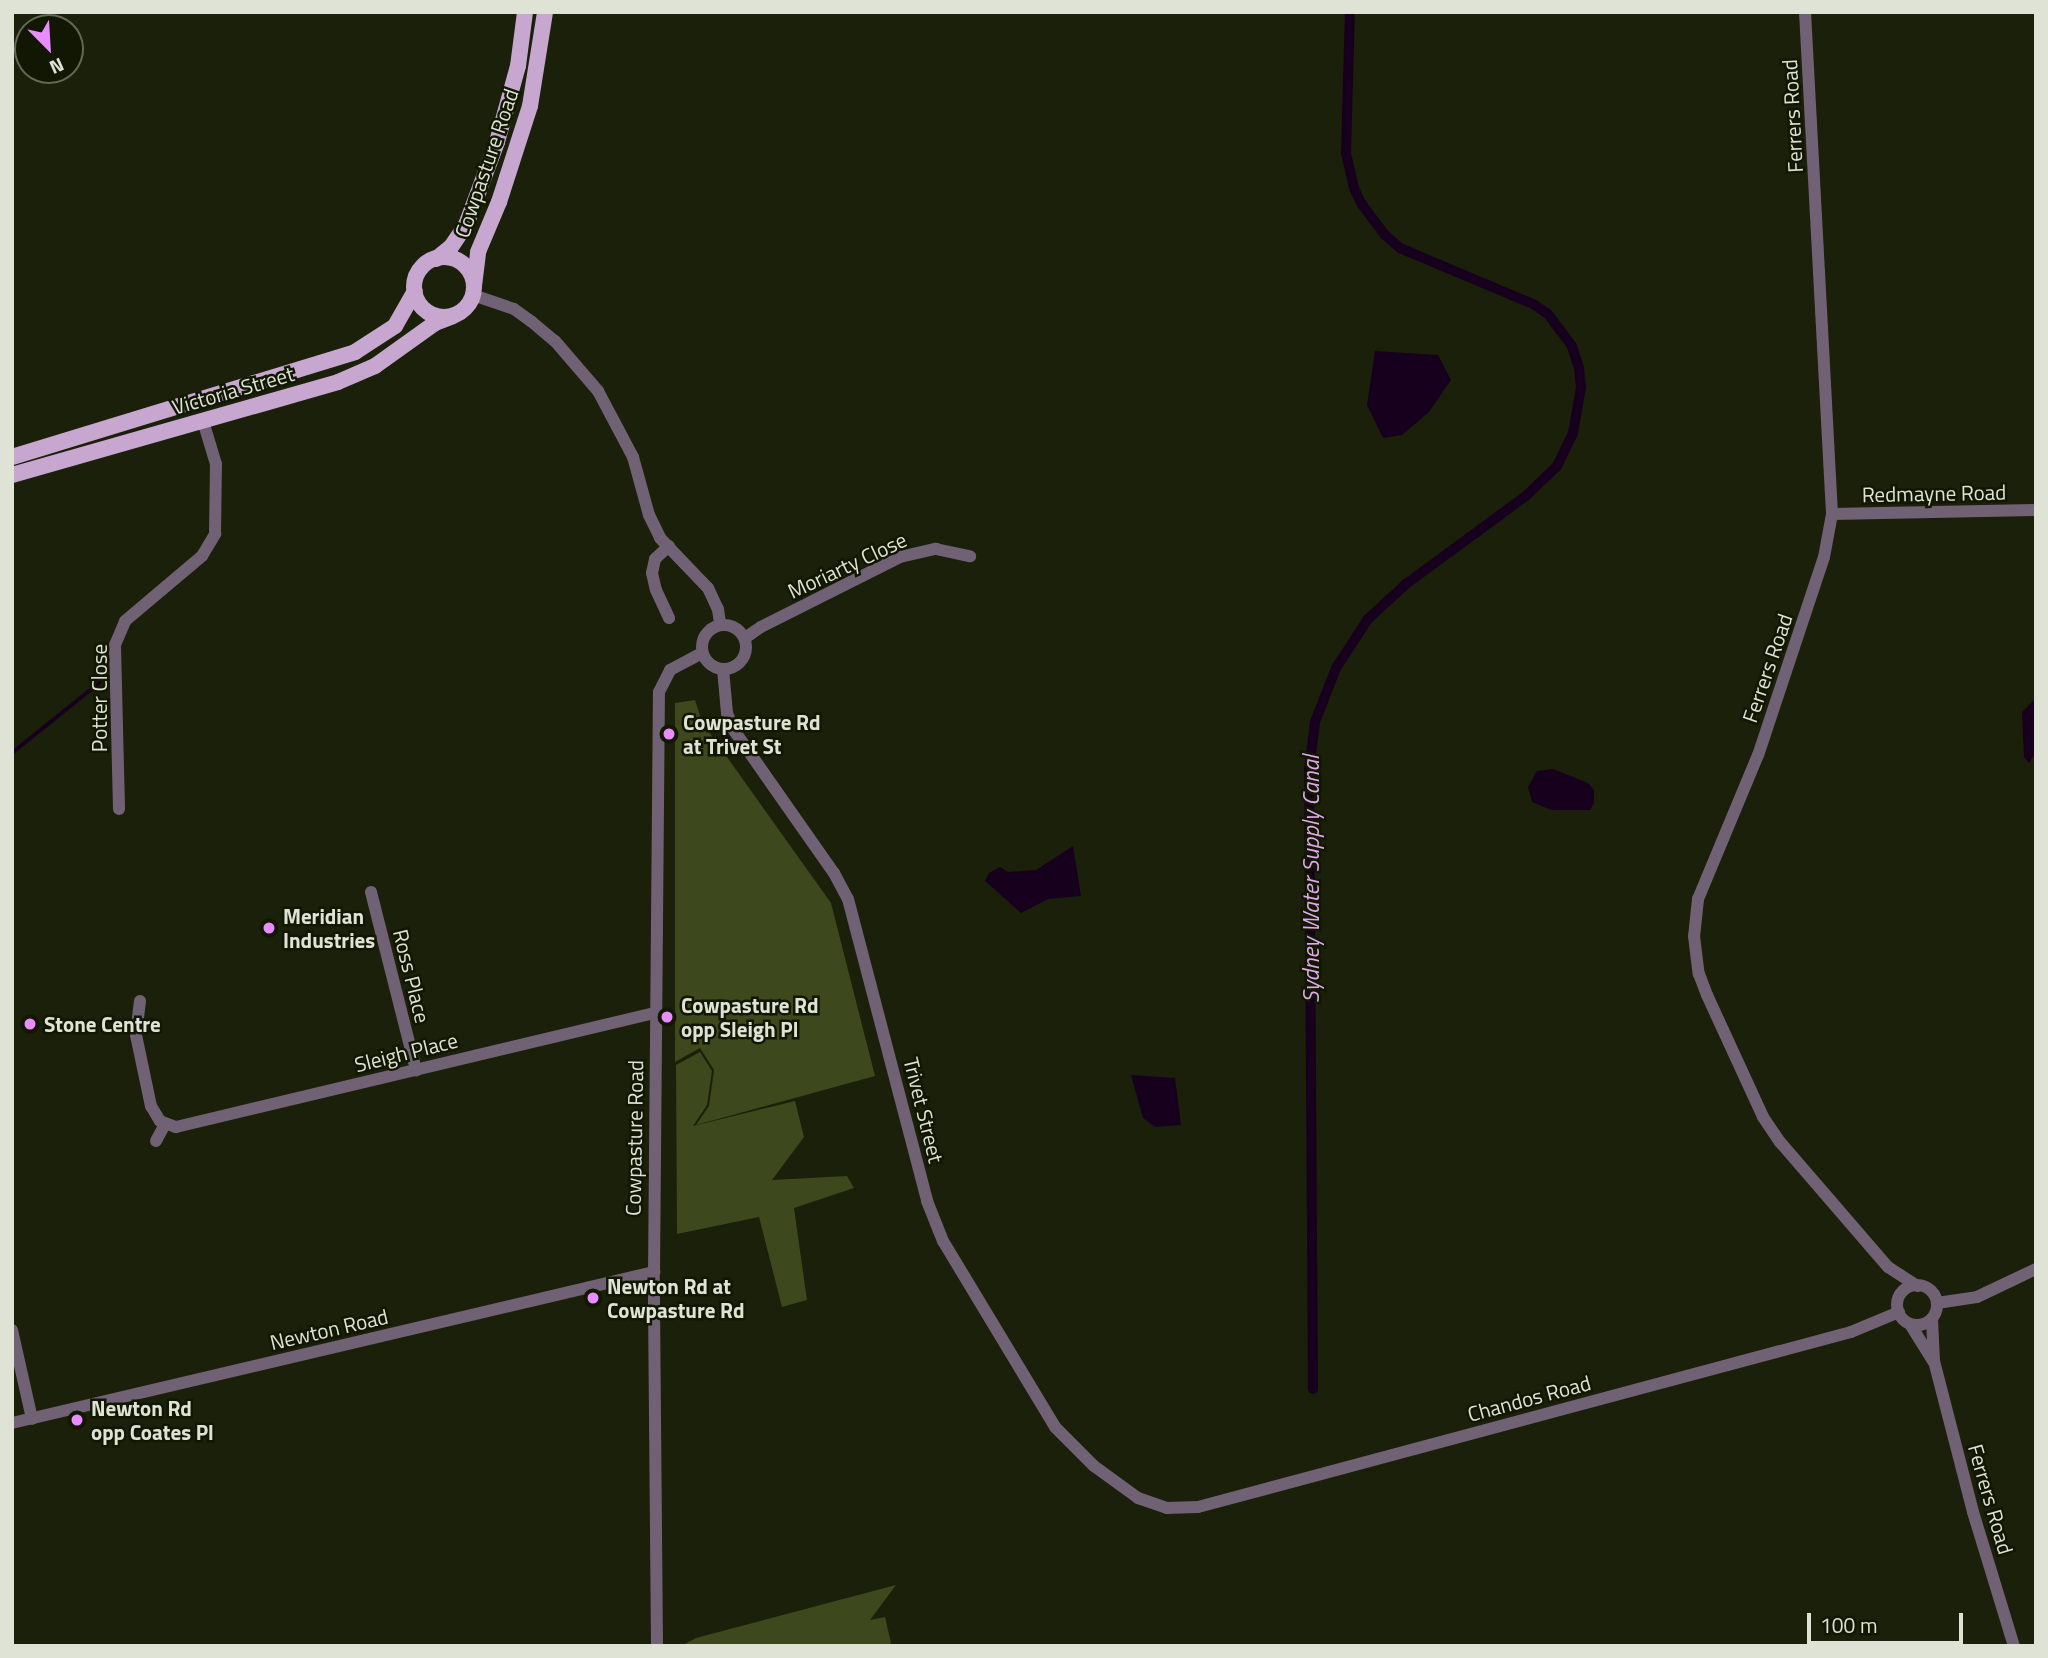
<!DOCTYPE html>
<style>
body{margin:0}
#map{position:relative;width:2048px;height:1658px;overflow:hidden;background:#1a2009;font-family:"Titillium Web",sans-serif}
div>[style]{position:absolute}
.green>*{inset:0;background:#3d481c}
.water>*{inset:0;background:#17001e}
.stream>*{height:3.5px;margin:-1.75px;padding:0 1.75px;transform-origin:1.75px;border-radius:1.75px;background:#17001e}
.canal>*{height:10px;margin:-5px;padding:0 5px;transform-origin:5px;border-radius:5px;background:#17001e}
.minor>*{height:12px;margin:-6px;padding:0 6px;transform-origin:6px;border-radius:6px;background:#716175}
.minor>.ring{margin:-6px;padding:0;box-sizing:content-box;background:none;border:12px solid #716175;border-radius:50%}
.major>*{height:16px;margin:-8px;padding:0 8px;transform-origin:8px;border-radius:8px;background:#c7a6cf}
.major>.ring{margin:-8px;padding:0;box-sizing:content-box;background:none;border:16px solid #c7a6cf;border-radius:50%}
.dots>*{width:19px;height:19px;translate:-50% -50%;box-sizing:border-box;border:4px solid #111702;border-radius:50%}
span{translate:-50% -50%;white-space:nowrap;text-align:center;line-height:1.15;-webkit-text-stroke:5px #111702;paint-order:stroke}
.street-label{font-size:21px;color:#dee3d5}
.poi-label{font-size:21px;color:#dee3d5;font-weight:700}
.left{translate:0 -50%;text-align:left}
.water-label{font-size:23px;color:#e0a9ec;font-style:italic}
.frame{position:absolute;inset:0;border:14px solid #dee3d5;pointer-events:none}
.north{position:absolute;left:14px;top:14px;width:70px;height:70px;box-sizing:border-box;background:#111702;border:2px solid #636956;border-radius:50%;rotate:156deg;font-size:19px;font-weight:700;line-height:28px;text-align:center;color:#dee3d5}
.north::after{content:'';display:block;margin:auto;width:24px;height:32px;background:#e98dfe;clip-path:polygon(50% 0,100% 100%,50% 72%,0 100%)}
.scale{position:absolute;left:1807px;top:1613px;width:156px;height:32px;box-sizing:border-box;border:4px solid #dee3d5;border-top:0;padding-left:9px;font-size:21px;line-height:24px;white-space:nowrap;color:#dee3d5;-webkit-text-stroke:5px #111702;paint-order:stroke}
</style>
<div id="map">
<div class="green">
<div style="clip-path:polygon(695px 700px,702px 722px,831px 903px,875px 1076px,696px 1125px,709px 1106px,714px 1070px,700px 1048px,675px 1062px,675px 703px)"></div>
<div style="clip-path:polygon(700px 1052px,712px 1071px,707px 1105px,693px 1126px,795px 1101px,804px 1137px,772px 1180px,847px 1176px,854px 1188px,794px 1208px,807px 1300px,782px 1307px,759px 1217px,677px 1234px,676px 1065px)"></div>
<div style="clip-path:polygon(896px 1585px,870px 1620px,885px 1617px,891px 1643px,887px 1646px,681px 1646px,696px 1638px)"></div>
</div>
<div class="water">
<div style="clip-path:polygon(1375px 351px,1438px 355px,1451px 380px,1429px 412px,1402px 435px,1383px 438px,1367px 405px)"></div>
<div style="clip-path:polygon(2036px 698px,2036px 752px,2029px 763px,2024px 757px,2022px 712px)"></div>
<div style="clip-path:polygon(1553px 769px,1588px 783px,1594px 790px,1594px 803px,1590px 810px,1551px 810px,1532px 802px,1528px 787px,1537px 771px)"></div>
<div style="clip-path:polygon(1073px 846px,1081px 896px,1048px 899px,1021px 913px,985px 881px,989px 873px,1000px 867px,1008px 872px,1036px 870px)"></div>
<div style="clip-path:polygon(1131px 1075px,1175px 1078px,1181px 1125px,1155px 1127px,1143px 1118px)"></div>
</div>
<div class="stream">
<div style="left:12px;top:753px;width:112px;rotate:-38.8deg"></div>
</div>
<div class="canal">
<div style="left:1313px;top:1389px;width:619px;rotate:-90.37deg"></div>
<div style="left:1309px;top:770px;width:48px;rotate:-82.9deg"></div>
<div style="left:1315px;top:722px;width:58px;rotate:-68.7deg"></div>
<div style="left:1336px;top:668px;width:59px;rotate:-56.9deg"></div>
<div style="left:1368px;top:619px;width:52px;rotate:-42.6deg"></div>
<div style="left:1406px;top:584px;width:150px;rotate:-36.3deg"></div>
<div style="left:1527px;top:495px;width:42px;rotate:-44deg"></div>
<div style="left:1557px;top:466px;width:37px;rotate:-64deg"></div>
<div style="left:1573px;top:433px;width:47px;rotate:-80.1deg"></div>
<div style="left:1581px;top:387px;width:19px;rotate:-96deg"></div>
<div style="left:1579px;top:368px;width:23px;rotate:-108deg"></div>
<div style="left:1572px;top:346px;width:40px;rotate:-127deg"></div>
<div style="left:1548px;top:314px;width:18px;rotate:-146deg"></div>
<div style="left:1533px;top:304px;width:144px;rotate:-157.2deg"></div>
<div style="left:1400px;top:248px;width:20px;rotate:-139deg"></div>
<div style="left:1385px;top:235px;width:38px;rotate:-127deg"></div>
<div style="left:1362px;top:205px;width:19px;rotate:-115deg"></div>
<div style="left:1354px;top:188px;width:37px;rotate:-103deg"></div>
<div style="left:1346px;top:152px;width:140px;rotate:-88.4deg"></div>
</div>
<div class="minor">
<div style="left:1805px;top:12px;width:503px;rotate:86.92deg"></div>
<div style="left:1832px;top:514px;width:44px;rotate:100.5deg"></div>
<div style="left:1824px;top:557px;width:209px;rotate:108.4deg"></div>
<div style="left:1758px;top:755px;width:156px;rotate:112.6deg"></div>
<div style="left:1698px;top:899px;width:37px;rotate:96deg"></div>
<div style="left:1694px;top:936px;width:38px;rotate:83deg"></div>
<div style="left:1699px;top:974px;width:22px;rotate:69deg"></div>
<div style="left:1707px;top:995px;width:134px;rotate:65.3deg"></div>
<div style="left:1763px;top:1117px;width:30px;rotate:56deg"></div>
<div style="left:1780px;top:1142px;width:165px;rotate:49.2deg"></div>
<div style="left:1888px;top:1267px;width:35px;rotate:33deg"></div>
<div style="left:473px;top:295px;width:43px;rotate:18.9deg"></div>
<div style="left:514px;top:309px;width:22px;rotate:36deg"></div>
<div style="left:532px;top:322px;width:30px;rotate:40deg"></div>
<div style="left:555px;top:341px;width:66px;rotate:49.3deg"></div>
<div style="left:598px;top:391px;width:75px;rotate:62.1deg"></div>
<div style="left:633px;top:457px;width:60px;rotate:74.6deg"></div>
<div style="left:649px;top:515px;width:25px;rotate:64deg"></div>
<div style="left:660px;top:538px;width:69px;rotate:46.2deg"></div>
<div style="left:708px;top:588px;width:23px;rotate:65deg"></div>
<div style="left:718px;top:609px;width:15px;rotate:82deg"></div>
<div style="left:1832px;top:514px;width:204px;rotate:-1.1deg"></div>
<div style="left:669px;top:546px;width:19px;rotate:137deg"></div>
<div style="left:655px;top:559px;width:14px;rotate:102deg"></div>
<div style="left:652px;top:573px;width:17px;rotate:77deg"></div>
<div style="left:656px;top:590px;width:31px;rotate:65deg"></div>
<div class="ring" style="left:702px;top:625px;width:32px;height:32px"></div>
<div style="left:745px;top:638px;width:19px;rotate:-35deg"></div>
<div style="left:761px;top:627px;width:156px;rotate:-26.7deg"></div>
<div style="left:900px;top:557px;width:37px;rotate:-13deg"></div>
<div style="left:936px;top:549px;width:35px;rotate:12deg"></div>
<div style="left:723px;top:669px;width:44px;rotate:84.8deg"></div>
<div style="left:727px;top:713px;width:17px;rotate:69deg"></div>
<div style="left:733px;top:729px;width:176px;rotate:55deg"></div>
<div style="left:834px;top:873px;width:30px;rotate:62deg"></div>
<div style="left:848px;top:899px;width:312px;rotate:75.3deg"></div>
<div style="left:927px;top:1201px;width:43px;rotate:68.2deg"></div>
<div style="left:943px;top:1241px;width:217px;rotate:58.9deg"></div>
<div style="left:1055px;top:1427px;width:55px;rotate:45deg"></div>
<div style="left:1094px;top:1466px;width:54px;rotate:36deg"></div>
<div style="left:1138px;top:1498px;width:31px;rotate:19deg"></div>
<div style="left:1167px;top:1508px;width:31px;rotate:-2deg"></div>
<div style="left:1198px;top:1507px;width:676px;rotate:-15deg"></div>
<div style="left:1851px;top:1332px;width:52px;rotate:-22.6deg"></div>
<div style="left:119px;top:809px;width:164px;rotate:-91.4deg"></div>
<div style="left:115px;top:645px;width:26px;rotate:-67deg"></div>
<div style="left:125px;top:621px;width:101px;rotate:-40.2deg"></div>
<div style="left:202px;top:556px;width:26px;rotate:-59deg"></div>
<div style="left:215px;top:534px;width:70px;rotate:-89.2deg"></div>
<div style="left:216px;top:464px;width:45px;rotate:-106.8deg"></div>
<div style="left:371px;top:892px;width:184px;rotate:75.8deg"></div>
<div style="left:140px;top:1001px;width:34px;rotate:97deg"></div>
<div style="left:136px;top:1035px;width:73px;rotate:78.1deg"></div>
<div style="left:151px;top:1106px;width:17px;rotate:59deg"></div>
<div style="left:160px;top:1121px;width:17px;rotate:21deg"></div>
<div style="left:176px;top:1127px;width:495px;rotate:-13.4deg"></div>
<div style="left:156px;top:1141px;width:19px;rotate:-62deg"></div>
<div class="ring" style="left:1897px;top:1285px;width:28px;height:28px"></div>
<div style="left:1937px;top:1303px;width:40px;rotate:-8.5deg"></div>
<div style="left:1977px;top:1297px;width:65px;rotate:-25.4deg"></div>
<div style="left:1932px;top:1319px;width:42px;rotate:87.3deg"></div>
<div style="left:1934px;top:1361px;width:156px;rotate:75.5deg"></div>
<div style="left:1973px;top:1512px;width:140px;rotate:73deg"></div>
<div style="left:1910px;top:1324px;width:44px;rotate:58.1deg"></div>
<div style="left:12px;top:1330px;width:91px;rotate:77.3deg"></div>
<div style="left:12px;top:1423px;width:660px;rotate:-13.24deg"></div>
<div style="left:657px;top:1646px;width:374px;rotate:-90.5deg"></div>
<div style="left:654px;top:1272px;width:580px;rotate:-89.51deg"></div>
<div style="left:659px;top:692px;width:25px;rotate:-63deg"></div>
<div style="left:670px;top:670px;width:36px;rotate:-28deg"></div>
</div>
<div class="major">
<div class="ring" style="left:414px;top:257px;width:44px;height:44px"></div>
<div style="left:436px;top:259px;width:19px;rotate:-39deg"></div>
<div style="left:451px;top:247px;width:27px;rotate:-56deg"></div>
<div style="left:466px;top:225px;width:89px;rotate:-69.5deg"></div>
<div style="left:497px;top:142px;width:79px;rotate:-74.6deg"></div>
<div style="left:518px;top:66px;width:54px;rotate:-82.6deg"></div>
<div style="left:474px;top:286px;width:34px;rotate:-83deg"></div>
<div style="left:478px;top:252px;width:54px;rotate:-67.2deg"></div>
<div style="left:499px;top:202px;width:101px;rotate:-72.1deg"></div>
<div style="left:530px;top:106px;width:95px;rotate:-80.9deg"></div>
<div style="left:12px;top:457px;width:359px;rotate:-17deg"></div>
<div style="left:355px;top:352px;width:48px;rotate:-33deg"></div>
<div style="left:395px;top:326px;width:40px;rotate:-60.3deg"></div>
<div style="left:12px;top:475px;width:339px;rotate:-15.9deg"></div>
<div style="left:338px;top:382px;width:40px;rotate:-23.4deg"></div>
<div style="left:375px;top:366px;width:74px;rotate:-35.6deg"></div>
<div style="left:435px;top:323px;width:19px;rotate:-21deg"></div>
</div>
<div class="dots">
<div style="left:669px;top:734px;background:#e98dfe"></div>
<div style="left:269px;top:928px;background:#e98dfe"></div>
<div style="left:667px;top:1017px;background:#e98dfe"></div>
<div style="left:30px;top:1024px;background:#e98dfe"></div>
<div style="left:593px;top:1298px;background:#e98dfe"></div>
<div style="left:77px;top:1420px;background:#e98dfe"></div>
</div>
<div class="street-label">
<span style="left:1792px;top:116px;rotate:-93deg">Ferrers Road</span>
<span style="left:486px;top:163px;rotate:-71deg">Cowpasture Road</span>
<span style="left:233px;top:390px;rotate:-16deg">Victoria Street</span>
<span style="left:1934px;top:493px;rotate:-1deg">Redmayne Road</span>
<span style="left:847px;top:565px;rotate:-25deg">Moriarty Close</span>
<span style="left:1767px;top:668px;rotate:-71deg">Ferrers Road</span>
<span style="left:99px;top:698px;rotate:-90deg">Potter Close</span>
<span style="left:412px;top:976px;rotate:76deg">Ross Place</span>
<span style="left:406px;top:1052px;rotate:-14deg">Sleigh Place</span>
<span style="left:924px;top:1110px;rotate:76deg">Trivet Street</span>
<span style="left:634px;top:1138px;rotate:-89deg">Cowpasture Road</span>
<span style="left:329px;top:1329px;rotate:-13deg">Newton Road</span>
<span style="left:1529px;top:1398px;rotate:-15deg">Chandos Road</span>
<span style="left:1991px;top:1499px;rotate:74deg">Ferrers Road</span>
</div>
<div class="poi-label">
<span class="left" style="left:683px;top:734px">Cowpasture Rd<br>at Trivet St</span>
<span class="left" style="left:283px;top:928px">Meridian<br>Industries</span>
<span class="left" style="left:681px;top:1017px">Cowpasture Rd<br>opp Sleigh Pl</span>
<span class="left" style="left:44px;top:1024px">Stone Centre</span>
<span class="left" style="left:607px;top:1298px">Newton Rd at<br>Cowpasture Rd</span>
<span class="left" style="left:91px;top:1420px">Newton Rd<br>opp Coates Pl</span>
</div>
<div class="water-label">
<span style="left:1311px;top:879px;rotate:-90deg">Sydney Water Supply Canal</span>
</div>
<div class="frame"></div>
<div class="north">N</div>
<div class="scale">100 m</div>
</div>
